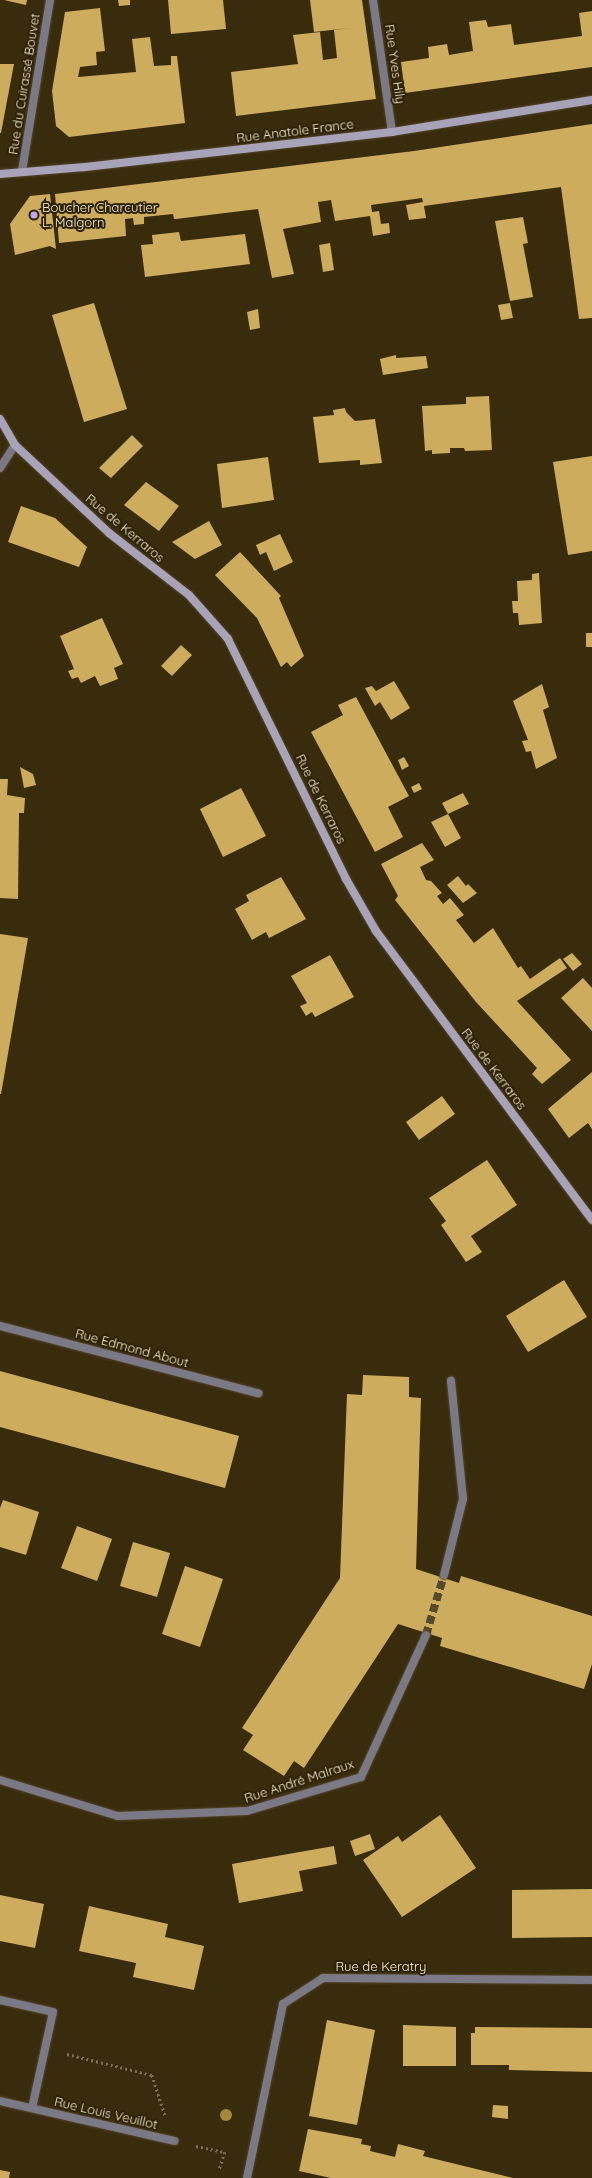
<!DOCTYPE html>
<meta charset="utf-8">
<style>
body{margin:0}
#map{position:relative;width:592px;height:2178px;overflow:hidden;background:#392c0d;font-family:Quicksand,sans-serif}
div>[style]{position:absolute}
.building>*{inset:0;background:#cdac5d}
.street-tunnel>*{height:8px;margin-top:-4px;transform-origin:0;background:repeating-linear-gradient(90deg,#56492c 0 8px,transparent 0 12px)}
.path>*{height:2.5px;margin-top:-1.25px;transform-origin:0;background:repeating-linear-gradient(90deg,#7b7055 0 2px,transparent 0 5px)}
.roads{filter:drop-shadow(0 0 1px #54472a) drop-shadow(0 0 1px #54472a)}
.street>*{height:8px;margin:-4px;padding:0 4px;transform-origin:4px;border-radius:4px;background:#7c7987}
.secondary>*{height:8px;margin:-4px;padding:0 4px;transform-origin:4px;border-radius:4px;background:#a9a3ba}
.trees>*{width:12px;height:12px;margin:-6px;border-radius:50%;background:#a5873d}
.dots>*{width:11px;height:11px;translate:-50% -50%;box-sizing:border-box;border:2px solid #2e2203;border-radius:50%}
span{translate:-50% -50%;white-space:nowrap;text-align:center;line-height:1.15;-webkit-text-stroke:4px #2e2203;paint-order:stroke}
.street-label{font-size:13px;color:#f8f0de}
.poi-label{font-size:13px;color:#f8f0de}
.left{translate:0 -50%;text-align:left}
</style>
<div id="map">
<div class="building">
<div style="clip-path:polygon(4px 0,27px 0,26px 5px)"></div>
<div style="clip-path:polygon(118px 0,130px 0,130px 5px,119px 6px)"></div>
<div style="clip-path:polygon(168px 0,223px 0,226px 29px,171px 34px)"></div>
<div style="clip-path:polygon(310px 0,362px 0,376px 99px,236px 116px,231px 72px,298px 64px,293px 35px,320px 32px,323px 60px,337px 58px,334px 30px,349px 28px,314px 32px)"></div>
<div style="clip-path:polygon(100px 8px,105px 51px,96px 52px,97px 65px,80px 67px,78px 77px,136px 72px,132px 39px,150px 37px,154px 66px,171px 65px,171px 56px,177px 56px,185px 123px,69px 137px,56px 126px,52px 91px,65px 12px)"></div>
<div style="clip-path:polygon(592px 11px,592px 67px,405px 93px,401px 62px,429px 58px,428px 47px,447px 44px,449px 55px,473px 51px,469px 22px,486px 20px,488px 27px,511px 24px,514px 45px,582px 36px,579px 13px)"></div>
<div style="clip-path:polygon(0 64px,14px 64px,1px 133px,0 133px)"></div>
<div style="clip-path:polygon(592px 124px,592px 318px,579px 319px,561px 187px,424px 206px,426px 218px,409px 220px,406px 205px,423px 202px,422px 198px,371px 205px,372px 212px,379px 211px,381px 224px,389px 223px,390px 233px,373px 236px,370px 216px,335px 221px,331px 200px,318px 202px,321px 222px,283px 229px,294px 274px,272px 278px,258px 209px,176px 219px,174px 219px,173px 214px,144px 217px,144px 224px,134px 225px,133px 218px,125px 219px,126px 236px,59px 243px,55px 194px,414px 151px)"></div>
<div style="clip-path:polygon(50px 194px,56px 249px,50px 246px,15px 255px,10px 224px,30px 196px)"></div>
<div style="clip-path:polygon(523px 217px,528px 243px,523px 244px,533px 297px,510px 301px,495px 221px)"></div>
<div style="clip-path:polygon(179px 232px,181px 241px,245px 234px,250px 264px,145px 277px,141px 245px,153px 244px,152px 235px)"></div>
<div style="clip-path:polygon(330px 243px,334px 270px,323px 272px,319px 245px)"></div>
<div style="clip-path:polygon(94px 303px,127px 409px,84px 422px,52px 315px)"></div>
<div style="clip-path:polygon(510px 303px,513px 318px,501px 320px,498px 305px)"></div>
<div style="clip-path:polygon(258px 309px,260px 328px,250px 330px,247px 312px)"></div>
<div style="clip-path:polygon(396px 355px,396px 358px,426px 356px,428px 368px,383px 375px,380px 359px)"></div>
<div style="clip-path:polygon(489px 396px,492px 450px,465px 451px,464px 448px,450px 448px,450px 453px,432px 454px,432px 450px,425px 451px,422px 406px,466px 404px,466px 397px)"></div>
<div style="clip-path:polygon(345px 408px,346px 412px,355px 421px,375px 419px,382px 463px,360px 465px,360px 460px,319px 463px,313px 417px,334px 415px,333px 410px)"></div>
<div style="clip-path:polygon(132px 435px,143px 446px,111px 478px,99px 468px)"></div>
<div style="clip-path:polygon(592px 456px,592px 551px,568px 555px,553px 462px)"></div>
<div style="clip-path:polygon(268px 457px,274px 500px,222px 508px,217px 464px)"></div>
<div style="clip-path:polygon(146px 482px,179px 506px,159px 531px,124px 505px)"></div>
<div style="clip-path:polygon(21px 506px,55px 518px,87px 547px,79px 567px,8px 542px)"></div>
<div style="clip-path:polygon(209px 521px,222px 545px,195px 559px,172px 542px)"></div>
<div style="clip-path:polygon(280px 534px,293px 562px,274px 571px,266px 552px,260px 555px,256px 545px)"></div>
<div style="clip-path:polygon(240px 552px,281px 596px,279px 598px,304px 656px,291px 667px,287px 662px,281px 667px,257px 618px,215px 575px)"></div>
<div style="clip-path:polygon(539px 573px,542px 623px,519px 625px,518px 613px,513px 613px,512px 601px,518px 601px,517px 581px,532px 580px,532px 574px)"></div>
<div style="clip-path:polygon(102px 618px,123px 664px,114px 668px,118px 679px,100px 686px,95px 676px,81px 683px,78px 677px,72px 679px,68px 671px,74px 669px,60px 636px)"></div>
<div style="clip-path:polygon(586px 633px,592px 633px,592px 647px,586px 647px)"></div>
<div style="clip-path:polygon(181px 645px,192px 655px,172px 676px,161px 666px)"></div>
<div style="clip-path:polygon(394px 681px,410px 708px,391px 720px,380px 702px,375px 706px,365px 688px,372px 686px,376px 691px)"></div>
<div style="clip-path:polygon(542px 684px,549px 707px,543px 710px,557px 758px,536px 769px,531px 751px,526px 752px,522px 741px,528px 740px,513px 701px)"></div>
<div style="clip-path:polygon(356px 697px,409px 796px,388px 807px,403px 837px,375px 852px,311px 732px,343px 715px,338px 705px)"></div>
<div style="clip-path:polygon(404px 757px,409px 766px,402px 770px,398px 760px)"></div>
<div style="clip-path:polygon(20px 767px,33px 774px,36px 785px,24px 788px)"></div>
<div style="clip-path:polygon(0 779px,8px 779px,7px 795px,25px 798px,24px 813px,19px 813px,18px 899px,0 898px)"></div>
<div style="clip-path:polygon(419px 783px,422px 789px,414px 793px,411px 787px)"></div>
<div style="clip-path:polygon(241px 788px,266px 836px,223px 857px,200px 809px)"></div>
<div style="clip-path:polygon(463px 793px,469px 804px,448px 814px,461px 838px,445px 847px,431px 822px,448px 814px,442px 803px)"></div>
<div style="clip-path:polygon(422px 843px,434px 860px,420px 867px,426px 880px,431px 881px,442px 893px,437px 896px,443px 904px,450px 898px,464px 915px,456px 920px,474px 943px,493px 928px,518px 968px,521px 966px,530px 979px,560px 958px,567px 968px,517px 1001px,571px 1060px,542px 1084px,532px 1074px,537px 1068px,476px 1002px,395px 900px,398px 896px,381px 864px)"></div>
<div style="clip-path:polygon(458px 876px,466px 886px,468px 884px,477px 893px,463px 903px,447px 885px)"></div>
<div style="clip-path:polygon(281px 877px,306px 919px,269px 938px,266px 932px,252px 940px,235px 909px,249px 901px,246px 895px)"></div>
<div style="clip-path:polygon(0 934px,28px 938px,1px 1094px,0 1094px)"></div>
<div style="clip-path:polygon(572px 953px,582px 964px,573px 971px,563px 959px)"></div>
<div style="clip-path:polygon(330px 955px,354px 997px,315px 1017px,312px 1012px,306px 1016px,300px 1006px,307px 1003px,291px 976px)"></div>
<div style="clip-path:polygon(583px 978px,592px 988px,592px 1031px,561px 998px)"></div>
<div style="clip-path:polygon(592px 1072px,592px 1129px,588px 1123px,569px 1138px,548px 1109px)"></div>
<div style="clip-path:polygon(442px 1096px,455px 1114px,419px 1140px,406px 1122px)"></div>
<div style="clip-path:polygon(487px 1160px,517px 1205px,471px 1236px,482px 1252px,466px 1262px,441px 1225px,446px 1221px,429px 1198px)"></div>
<div style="clip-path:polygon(564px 1280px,587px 1317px,528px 1352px,506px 1316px)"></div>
<div style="clip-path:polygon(0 1371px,239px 1436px,225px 1488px,0 1427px)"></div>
<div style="clip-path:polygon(363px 1375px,409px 1377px,409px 1397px,421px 1398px,416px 1569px,459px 1583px,461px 1576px,592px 1616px,592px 1664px,584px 1689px,440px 1646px,442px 1638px,398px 1624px,304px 1768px,294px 1761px,284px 1776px,243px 1750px,253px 1735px,242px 1728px,340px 1578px,347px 1394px,362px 1395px)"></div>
<div style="clip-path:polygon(3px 1500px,39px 1512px,26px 1555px,0 1547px,0 1508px)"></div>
<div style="clip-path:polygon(77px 1526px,112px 1539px,97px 1581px,61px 1568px)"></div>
<div style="clip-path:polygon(133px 1542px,170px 1553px,157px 1597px,120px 1586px)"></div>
<div style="clip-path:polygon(185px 1566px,223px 1579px,200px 1647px,162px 1634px)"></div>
<div style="clip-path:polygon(440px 1815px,476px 1868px,402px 1917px,363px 1860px,398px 1836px,402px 1842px)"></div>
<div style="clip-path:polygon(370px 1834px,375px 1849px,355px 1856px,350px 1841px)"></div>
<div style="clip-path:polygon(334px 1846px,337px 1864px,299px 1871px,303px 1891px,239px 1903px,232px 1864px)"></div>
<div style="clip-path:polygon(592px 1889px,592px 1937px,512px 1938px,512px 1890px)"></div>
<div style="clip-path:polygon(0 1895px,44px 1904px,35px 1948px,0 1941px)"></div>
<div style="clip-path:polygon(89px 1906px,168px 1924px,165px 1937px,204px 1946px,194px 1990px,133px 1977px,136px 1963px,79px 1951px)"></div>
<div style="clip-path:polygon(327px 2020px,375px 2030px,357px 2125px,309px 2116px)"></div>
<div style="clip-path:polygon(403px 2025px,456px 2027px,456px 2066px,403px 2066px)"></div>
<div style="clip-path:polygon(475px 2027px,592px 2028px,592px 2072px,509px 2070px,509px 2065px,471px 2065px,471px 2033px,475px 2033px)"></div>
<div style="clip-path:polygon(493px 2105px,508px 2106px,508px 2119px,492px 2117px)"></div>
<div style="clip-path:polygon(308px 2129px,362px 2139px,361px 2144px,371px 2146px,370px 2151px,395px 2157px,398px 2144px,425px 2151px,423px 2156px,513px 2178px,331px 2178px,299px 2171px)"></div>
<div style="clip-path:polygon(0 2170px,10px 2172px,9px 2178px,0 2178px)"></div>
</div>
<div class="street-tunnel">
<div style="left:426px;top:1635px;width:63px;rotate:-73.3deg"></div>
</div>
<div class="path">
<div style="left:67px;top:2054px;width:88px;rotate:13.9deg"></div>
<div style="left:152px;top:2075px;width:42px;rotate:72deg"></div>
<div style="left:196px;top:2146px;width:30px;rotate:12deg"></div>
<div style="left:225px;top:2152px;width:19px;rotate:108deg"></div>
</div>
<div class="roads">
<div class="street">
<div style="left:373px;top:0;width:133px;rotate:81.8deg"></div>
<div style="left:22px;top:171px;width:173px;rotate:-80.7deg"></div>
<div style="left:0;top:468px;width:27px;rotate:-57deg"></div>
<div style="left:0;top:1326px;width:267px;rotate:14.6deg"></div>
<div style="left:444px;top:1575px;width:78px;rotate:-76deg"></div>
<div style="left:463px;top:1499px;width:119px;rotate:-95.8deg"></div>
<div style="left:0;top:1780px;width:123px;rotate:17deg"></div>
<div style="left:118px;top:1816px;width:129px;rotate:-2.2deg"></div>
<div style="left:247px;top:1811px;width:119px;rotate:-16.6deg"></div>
<div style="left:361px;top:1777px;width:156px;rotate:-65.4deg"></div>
<div style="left:0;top:2000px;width:54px;rotate:12.8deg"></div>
<div style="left:53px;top:2012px;width:98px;rotate:102.3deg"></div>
<div style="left:0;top:2101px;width:179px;rotate:12.9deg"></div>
<div style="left:247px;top:2178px;width:178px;rotate:-78.3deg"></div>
<div style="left:283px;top:2004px;width:48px;rotate:-33deg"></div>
<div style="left:323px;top:1978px;width:269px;rotate:0.4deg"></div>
</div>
<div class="secondary">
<div style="left:0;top:174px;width:85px;rotate:-4.7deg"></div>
<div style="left:85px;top:167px;width:309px;rotate:-6.5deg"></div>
<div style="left:392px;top:132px;width:203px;rotate:-9.1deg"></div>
<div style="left:0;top:419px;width:30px;rotate:60deg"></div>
<div style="left:15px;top:445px;width:129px;rotate:43.1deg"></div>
<div style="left:109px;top:533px;width:101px;rotate:37.8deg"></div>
<div style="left:189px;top:595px;width:59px;rotate:48.4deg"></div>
<div style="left:228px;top:639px;width:267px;rotate:63.8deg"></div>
<div style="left:346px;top:879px;width:60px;rotate:60deg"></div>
<div style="left:376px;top:931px;width:361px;rotate:53.2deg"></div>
</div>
</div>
<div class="trees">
<div style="left:226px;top:2115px"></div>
</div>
<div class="dots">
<div style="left:34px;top:215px;background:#bea9f5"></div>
</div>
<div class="street-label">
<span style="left:395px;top:64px;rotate:82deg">Rue Yves Hily</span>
<span style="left:24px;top:84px;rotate:-81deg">Rue du Cuirassé Bouvet</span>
<span style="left:295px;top:131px;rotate:-7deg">Rue Anatole France</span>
<span style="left:125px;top:528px;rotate:40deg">Rue de Kerraros</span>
<span style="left:321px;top:799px;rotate:64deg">Rue de Kerraros</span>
<span style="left:494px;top:1069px;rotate:53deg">Rue de Kerraros</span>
<span style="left:132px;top:1348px;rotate:15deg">Rue Edmond About</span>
<span style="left:299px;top:1781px;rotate:-18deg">Rue André Malraux</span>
<span style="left:381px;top:1966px">Rue de Keratry</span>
<span style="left:106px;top:2113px;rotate:13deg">Rue Louis Veuillot</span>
</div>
<div class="poi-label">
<span class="left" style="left:42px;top:215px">Boucher Charcutier<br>L. Malgorn</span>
</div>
</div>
